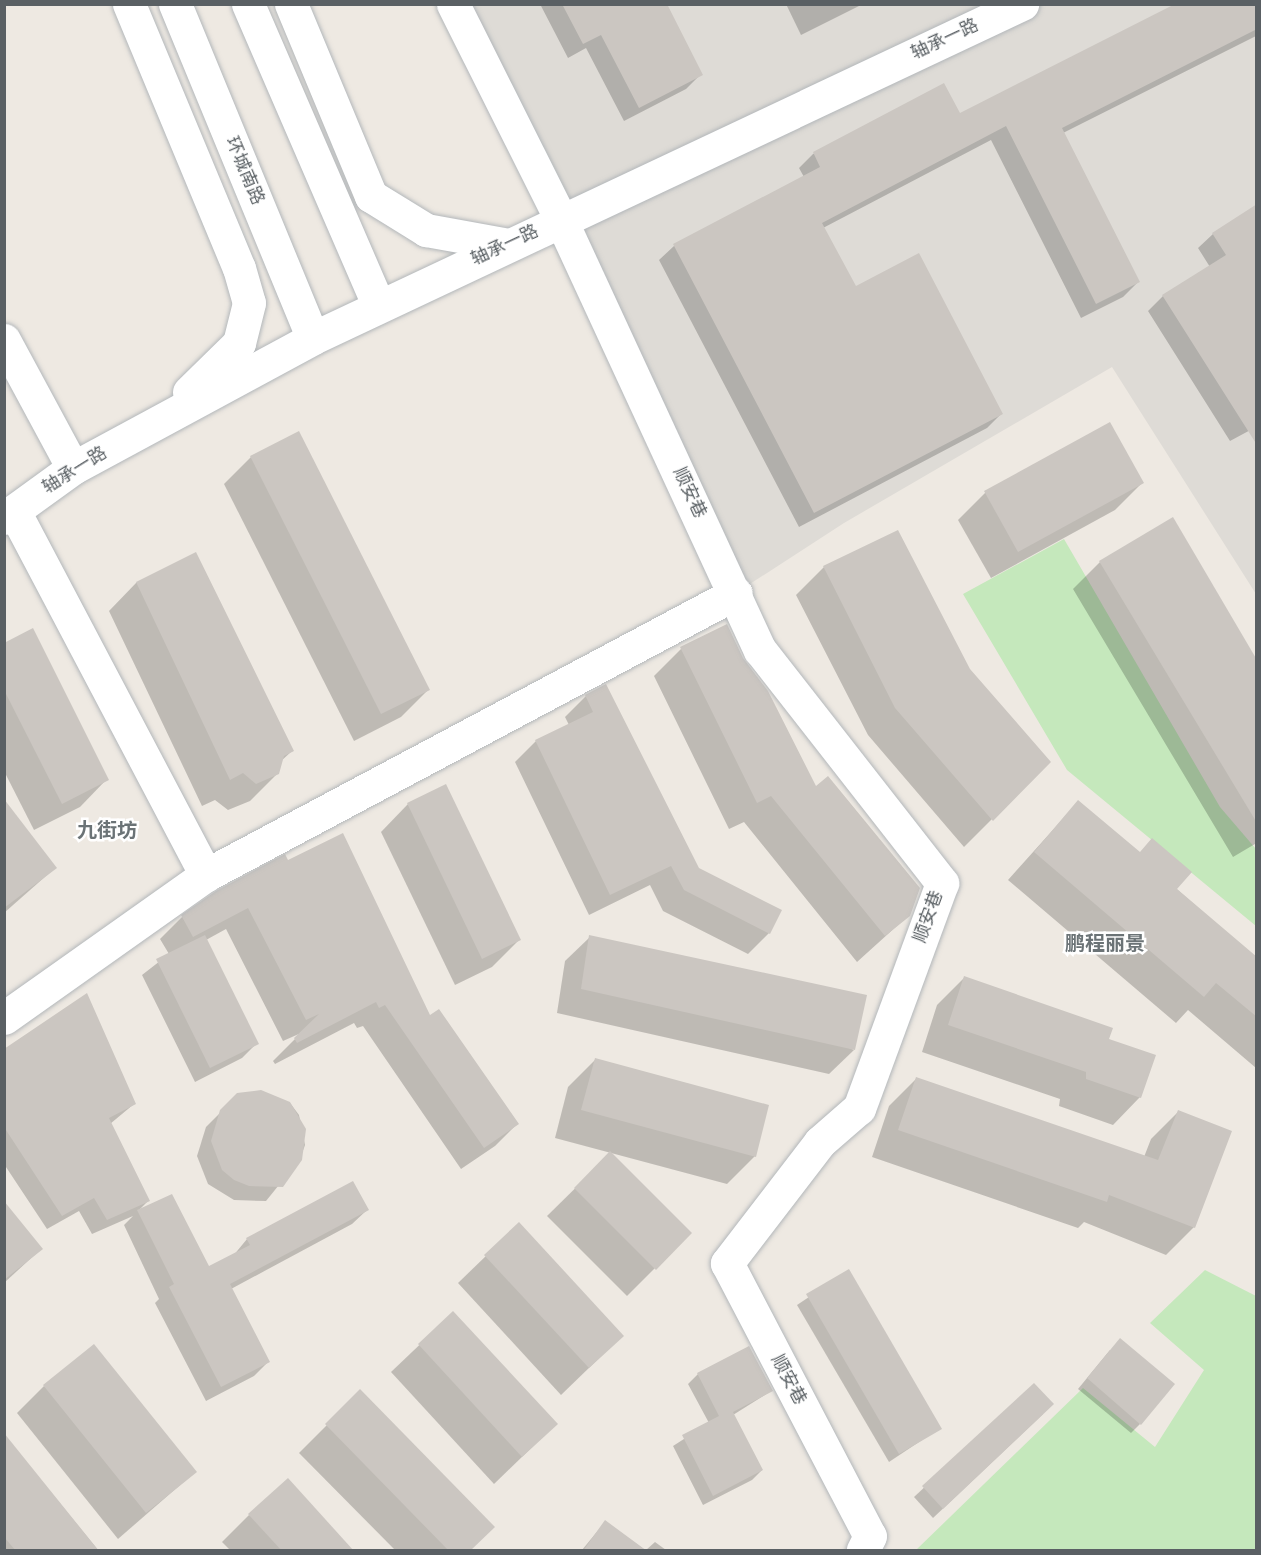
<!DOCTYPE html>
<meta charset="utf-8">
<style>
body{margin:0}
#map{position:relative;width:1261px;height:1555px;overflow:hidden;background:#eee9e2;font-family:"Source Sans 3","Noto Sans SC",sans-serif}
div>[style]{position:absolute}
.industrial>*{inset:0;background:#dedbd6}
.green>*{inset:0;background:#c5e8bc}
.shadow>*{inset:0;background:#0003}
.building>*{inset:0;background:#cbc6c1}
.roads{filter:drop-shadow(0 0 2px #b3b7ba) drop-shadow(0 0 2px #b3b7ba)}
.minor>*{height:33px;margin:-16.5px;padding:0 16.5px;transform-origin:16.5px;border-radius:16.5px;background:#fff}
.tertiary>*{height:33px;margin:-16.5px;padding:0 16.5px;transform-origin:16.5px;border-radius:16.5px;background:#fff}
span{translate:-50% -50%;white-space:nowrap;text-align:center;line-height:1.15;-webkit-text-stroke:5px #fff;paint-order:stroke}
.street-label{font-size:18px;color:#5a6064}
.neighbourhood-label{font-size:20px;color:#6b7376;font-weight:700}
.frame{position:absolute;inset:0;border:6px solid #5a6064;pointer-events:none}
</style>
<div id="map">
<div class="industrial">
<div style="clip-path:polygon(450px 5px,1256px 5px,1256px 594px,1112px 367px,844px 523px,736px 593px)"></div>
</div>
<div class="green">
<div style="clip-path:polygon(1064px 539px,1220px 807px,1256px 849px,1256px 926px,1067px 770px,963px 594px)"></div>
<div style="clip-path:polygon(1205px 1270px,1256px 1296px,1256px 1550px,916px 1550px,1083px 1388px,1155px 1447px,1204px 1370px,1150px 1323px)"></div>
</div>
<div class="shadow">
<div style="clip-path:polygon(540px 4px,665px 4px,701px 74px,686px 89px,624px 121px,586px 48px,568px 58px)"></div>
<div style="clip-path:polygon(786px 4px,863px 4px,801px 35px)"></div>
<div style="clip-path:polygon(1256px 4px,1256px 36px,1063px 133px,1138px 282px,1123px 297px,1081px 318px,991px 140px,823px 228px,855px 288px,1001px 414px,987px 428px,799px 527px,659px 260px,674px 246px,804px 177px,799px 168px,813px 154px,944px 85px,959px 115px)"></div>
<div style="clip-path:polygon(1256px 206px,1256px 427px,1230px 441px,1148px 311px,1163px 296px,1210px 267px,1198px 248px,1213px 234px)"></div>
<div style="clip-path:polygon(251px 457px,429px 689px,401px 717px,354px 741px,224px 484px)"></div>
<div style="clip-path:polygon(1142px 483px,1115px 510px,991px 578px,958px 520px,985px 493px)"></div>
<div style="clip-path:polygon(897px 532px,968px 670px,1049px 762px,964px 847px,868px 735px,796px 595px,824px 567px)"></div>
<div style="clip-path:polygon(195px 554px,292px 751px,280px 762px,278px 773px,250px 801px,228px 810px,215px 800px,202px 806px,109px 611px,136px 583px)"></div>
<div style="clip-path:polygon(1100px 562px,1256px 663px,1256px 847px,1255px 844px,1233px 857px,1073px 589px)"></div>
<div style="clip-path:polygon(4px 644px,107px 779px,80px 807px,34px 830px,4px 771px)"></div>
<div style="clip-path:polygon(681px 649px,742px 659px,815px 789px,909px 915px,857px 962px,744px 822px,729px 829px,654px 676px)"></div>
<div style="clip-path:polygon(586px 696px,698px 869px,769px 933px,748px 954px,663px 911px,650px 885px,589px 915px,515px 762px,536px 741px,569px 725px,565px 717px)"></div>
<div style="clip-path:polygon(4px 801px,55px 868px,4px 913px)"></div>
<div style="clip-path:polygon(1078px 802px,1256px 959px,1256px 1068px,1188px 1010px,1176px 1023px,1008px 880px)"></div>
<div style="clip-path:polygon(408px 804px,520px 939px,492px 967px,455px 985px,381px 832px)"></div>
<div style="clip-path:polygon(287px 862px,430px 1017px,517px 1124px,495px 1146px,461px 1169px,363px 1026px,357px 1028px,354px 1023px,275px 1064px,273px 1061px,301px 1033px,283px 1041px,226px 929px,206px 940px,257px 1043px,242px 1058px,195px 1082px,142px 975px,169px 954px,160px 939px,182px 917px)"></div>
<div style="clip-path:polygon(590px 937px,854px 1050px,829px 1074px,557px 1013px,565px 961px)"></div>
<div style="clip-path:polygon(964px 978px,1107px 1040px,1140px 1097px,1113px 1125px,1059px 1106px,1060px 1099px,922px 1052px,937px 1005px)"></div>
<div style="clip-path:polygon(4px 1052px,134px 1104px,110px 1124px,148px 1201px,139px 1210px,208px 1268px,233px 1256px,247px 1239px,367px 1210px,352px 1224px,231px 1289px,268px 1362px,254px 1376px,206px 1401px,155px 1303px,159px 1299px,124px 1225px,133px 1216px,92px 1234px,79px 1211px,47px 1229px,4px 1164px)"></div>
<div style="clip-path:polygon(595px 1060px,755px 1156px,727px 1184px,555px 1138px,568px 1087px)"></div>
<div style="clip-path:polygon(916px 1079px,1144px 1157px,1151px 1139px,1178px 1112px,1194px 1227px,1166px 1255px,1084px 1222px,1078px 1228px,872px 1157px,889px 1106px)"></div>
<div style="clip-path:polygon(238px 1095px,290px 1103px,299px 1115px,305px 1145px,300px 1159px,266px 1201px,234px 1200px,208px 1184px,197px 1156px,206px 1127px)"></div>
<div style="clip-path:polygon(610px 1154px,690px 1233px,627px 1296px,547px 1216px)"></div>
<div style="clip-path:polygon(4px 1204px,41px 1249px,4px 1283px)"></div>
<div style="clip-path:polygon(519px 1224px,622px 1336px,561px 1395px,458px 1283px)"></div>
<div style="clip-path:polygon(848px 1271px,940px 1428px,889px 1462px,797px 1305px)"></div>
<div style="clip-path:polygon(453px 1313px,556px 1424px,494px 1484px,391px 1372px)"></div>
<div style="clip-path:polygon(1110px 1350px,1140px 1424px,1131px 1433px,1078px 1389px)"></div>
<div style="clip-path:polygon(698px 1374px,771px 1391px,733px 1415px,762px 1470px,752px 1480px,703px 1505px,673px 1446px,709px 1423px,688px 1384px)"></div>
<div style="clip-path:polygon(1034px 1385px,1043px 1414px,933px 1518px,914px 1497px)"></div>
<div style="clip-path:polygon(44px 1386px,195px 1472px,118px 1539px,17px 1413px)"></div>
<div style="clip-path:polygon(360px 1392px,469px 1550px,395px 1550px,299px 1453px)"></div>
<div style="clip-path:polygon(4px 1435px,98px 1550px,4px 1550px)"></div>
<div style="clip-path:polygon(249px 1515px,352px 1550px,230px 1550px,222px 1542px)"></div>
<div style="clip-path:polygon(605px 1522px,645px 1550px,582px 1550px)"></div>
<div style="clip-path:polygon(655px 1542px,666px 1550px,646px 1550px)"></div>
</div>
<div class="building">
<div style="clip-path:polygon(562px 4px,667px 4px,703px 75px,639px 108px,601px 35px,583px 44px)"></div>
<div style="clip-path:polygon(1175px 4px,1257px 4px,1257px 29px,1062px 128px,1140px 282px,1096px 304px,1006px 126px,822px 223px,856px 286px,919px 253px,1003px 414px,814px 513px,673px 244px,820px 167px,813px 152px,944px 83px,960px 113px)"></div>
<div style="clip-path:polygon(1257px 204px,1257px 445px,1162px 295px,1226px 255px,1212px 233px)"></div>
<div style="clip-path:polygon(1110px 422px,1144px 483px,1018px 552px,984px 491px)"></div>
<div style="clip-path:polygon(299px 431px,430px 690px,381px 714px,250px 456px)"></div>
<div style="clip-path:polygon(1173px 517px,1257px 660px,1257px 823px,1099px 561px)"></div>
<div style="clip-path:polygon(898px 530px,970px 669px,1051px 762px,993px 821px,895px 708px,823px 566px)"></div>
<div style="clip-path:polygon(196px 552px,294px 751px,284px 756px,279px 774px,256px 784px,243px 773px,230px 780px,136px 582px)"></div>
<div style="clip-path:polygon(727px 624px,743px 658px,768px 691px,816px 786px,828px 776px,920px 888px,910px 916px,885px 936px,771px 796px,757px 803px,680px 647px)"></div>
<div style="clip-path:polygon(33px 628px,109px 780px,62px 804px,4px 690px,4px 643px)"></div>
<div style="clip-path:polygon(606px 684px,699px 868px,782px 910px,770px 934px,684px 890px,671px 866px,610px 895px,535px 740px,593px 712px,585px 695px)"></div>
<div style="clip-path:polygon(446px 784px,521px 940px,482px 959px,407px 803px)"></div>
<div style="clip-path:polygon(4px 799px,57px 868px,4px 908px)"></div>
<div style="clip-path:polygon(1078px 800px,1140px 852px,1152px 838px,1192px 872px,1177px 889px,1257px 957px,1257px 1017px,1216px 983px,1204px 997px,1034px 852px)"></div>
<div style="clip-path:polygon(343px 833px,430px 1015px,439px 1009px,519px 1124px,484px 1148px,385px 1005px,379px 1008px,376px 1002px,297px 1043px,294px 1038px,319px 1014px,306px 1020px,248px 908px,193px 937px,181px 915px,216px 891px,285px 854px,288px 860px)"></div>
<div style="clip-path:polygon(205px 935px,259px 1044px,210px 1068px,156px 959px)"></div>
<div style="clip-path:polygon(589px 935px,867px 995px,855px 1050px,581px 989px)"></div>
<div style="clip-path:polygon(964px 976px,1113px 1028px,1109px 1039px,1156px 1055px,1141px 1098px,1086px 1079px,1086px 1072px,948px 1025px)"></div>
<div style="clip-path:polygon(87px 993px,136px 1104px,109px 1118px,150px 1201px,107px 1220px,94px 1198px,62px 1216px,4px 1127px,4px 1049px)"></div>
<div style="clip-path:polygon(595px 1058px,769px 1105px,756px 1157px,581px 1110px)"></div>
<div style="clip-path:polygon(916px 1077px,1158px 1160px,1178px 1110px,1232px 1131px,1195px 1228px,1109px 1195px,1107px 1202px,898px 1130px)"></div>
<div style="clip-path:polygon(261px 1090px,290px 1102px,306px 1129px,302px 1160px,283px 1187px,249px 1186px,234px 1180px,222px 1170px,211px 1141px,220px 1110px,237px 1093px)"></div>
<div style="clip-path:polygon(610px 1151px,692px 1233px,656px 1270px,574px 1188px)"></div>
<div style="clip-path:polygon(353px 1181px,369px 1210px,230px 1284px,270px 1362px,221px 1387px,169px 1287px,174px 1284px,137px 1210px,172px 1194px,209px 1266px,250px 1245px,246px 1238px)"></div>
<div style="clip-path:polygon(4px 1201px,43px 1249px,4px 1280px)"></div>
<div style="clip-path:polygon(519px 1222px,624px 1336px,589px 1368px,484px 1255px)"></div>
<div style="clip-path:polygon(849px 1269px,942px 1429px,899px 1454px,806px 1294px)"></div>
<div style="clip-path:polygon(453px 1311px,558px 1424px,522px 1457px,418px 1344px)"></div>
<div style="clip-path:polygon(1120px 1338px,1175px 1384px,1141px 1425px,1087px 1378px)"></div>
<div style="clip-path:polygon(94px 1344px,197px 1472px,146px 1513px,43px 1385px)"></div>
<div style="clip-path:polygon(749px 1346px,773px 1391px,733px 1412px,763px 1470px,713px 1496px,682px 1435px,719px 1416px,697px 1373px)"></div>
<div style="clip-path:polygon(1034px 1383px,1054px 1404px,943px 1509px,922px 1486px)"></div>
<div style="clip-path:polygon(360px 1389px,495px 1527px,470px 1551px,449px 1551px,325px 1424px)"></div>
<div style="clip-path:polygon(4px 1433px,99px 1551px,16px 1551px,4px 1537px)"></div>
<div style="clip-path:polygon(288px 1478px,354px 1551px,282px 1551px,248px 1514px)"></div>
<div style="clip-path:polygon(605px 1520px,647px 1551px,583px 1551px)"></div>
</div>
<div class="roads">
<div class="minor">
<div style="left:453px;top:4px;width:241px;rotate:63.4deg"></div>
<div style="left:561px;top:220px;width:474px;rotate:65.2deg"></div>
<div style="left:760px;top:650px;width:296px;rotate:52deg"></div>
<div style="left:942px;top:883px;width:240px;rotate:110.2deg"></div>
<div style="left:859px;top:1108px;width:52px;rotate:138.9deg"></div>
<div style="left:820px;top:1142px;width:153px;rotate:127.5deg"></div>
<div style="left:727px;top:1263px;width:308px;rotate:62.4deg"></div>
<div style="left:870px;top:1536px;width:16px;rotate:117deg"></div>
<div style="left:4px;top:340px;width:145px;rotate:61.7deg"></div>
<div style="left:14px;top:511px;width:412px;rotate:62.2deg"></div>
<div style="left:4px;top:1018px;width:247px;rotate:-35.3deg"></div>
<div style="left:206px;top:875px;width:600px;rotate:-28.02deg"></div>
</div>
<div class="tertiary">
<div style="left:129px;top:4px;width:286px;rotate:67.4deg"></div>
<div style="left:239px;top:268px;width:36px;rotate:74deg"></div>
<div style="left:249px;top:303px;width:41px;rotate:104deg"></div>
<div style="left:239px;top:343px;width:70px;rotate:135.6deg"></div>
<div style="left:175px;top:4px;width:361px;rotate:67.6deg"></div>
<div style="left:248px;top:4px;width:328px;rotate:66.6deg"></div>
<div style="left:291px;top:4px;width:208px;rotate:67.4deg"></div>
<div style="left:371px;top:196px;width:65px;rotate:31.7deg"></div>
<div style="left:426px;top:230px;width:84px;rotate:10.2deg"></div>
<div style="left:4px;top:518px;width:85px;rotate:-35.9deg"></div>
<div style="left:73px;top:468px;width:273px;rotate:-28.4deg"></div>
<div style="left:313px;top:338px;width:784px;rotate:-25.22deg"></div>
</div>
</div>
<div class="street-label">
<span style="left:945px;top:40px;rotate:-25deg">轴承一路</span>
<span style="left:244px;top:171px;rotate:67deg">环城南路</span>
<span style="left:505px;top:246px;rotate:-25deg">轴承一路</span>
<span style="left:75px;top:471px;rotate:-32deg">轴承一路</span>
<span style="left:689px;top:493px;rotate:65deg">顺安巷</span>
<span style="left:929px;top:917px;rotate:-70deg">顺安巷</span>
<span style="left:788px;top:1380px;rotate:62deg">顺安巷</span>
</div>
<div class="neighbourhood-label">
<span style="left:107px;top:831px">九街坊</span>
<span style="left:1105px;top:944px">鹏程丽景</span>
</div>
<div class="frame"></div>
</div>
